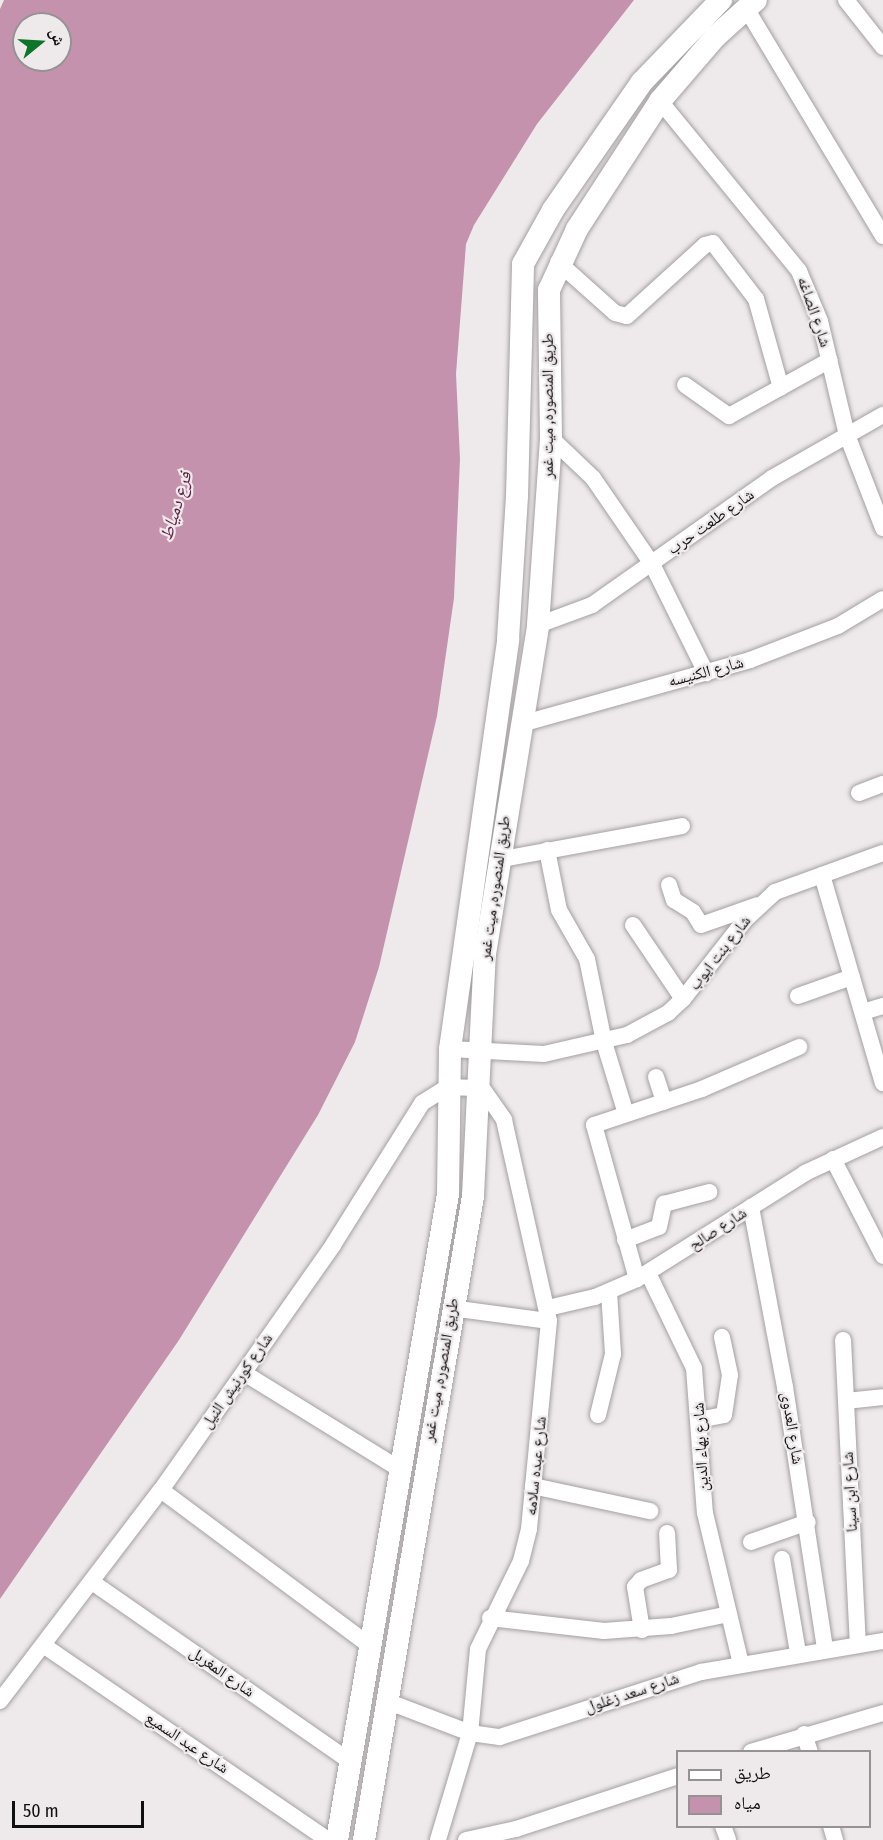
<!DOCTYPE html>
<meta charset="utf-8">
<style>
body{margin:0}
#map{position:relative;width:883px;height:1840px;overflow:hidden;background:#eee9eb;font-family:"Fira Sans Condensed","Noto Naskh Arabic",sans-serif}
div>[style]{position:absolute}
.water>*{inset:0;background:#c592ad}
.roads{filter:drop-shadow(0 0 2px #a4a0a1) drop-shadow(0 0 2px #a4a0a1)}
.minor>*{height:16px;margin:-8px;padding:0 8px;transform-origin:8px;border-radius:8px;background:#fff}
.secondary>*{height:22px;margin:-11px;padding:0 11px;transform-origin:11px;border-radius:11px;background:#fff}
span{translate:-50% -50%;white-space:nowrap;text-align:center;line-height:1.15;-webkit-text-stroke:4.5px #eee9eb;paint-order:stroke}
.street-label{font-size:16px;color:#111010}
.water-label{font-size:18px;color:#5d1f44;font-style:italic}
.legend{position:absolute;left:676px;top:1750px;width:195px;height:78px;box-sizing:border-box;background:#eee9eb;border:2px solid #969293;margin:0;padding:8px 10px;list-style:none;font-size:18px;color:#111010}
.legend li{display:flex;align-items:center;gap:12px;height:30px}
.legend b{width:30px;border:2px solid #969293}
.north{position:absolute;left:12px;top:12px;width:60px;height:60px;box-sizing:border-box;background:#eee9eb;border:2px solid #969293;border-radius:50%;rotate:72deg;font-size:16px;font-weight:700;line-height:24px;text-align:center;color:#111010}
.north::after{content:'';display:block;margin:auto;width:21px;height:27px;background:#0d7527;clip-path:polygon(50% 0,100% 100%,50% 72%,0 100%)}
.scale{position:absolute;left:12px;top:1801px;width:132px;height:27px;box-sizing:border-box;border:3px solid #111010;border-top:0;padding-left:8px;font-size:18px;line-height:21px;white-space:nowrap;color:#111010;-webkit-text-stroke:4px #eee9eb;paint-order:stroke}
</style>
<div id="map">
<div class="water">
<div style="clip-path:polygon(evenodd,4px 0,634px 0,537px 124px,474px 225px,466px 244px,456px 374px,460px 459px,454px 598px,437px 716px,379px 967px,355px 1042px,318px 1115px,179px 1340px,0 1599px,0 9px,4px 0,24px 24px,60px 24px,60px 60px,24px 60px,24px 24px)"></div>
</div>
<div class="roads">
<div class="minor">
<div style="left:846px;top:0;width:60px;rotate:51.8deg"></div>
<div style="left:746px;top:8px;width:266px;rotate:59deg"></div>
<div style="left:660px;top:101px;width:220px;rotate:50.7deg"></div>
<div style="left:799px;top:271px;width:54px;rotate:67.2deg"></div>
<div style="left:820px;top:321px;width:117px;rotate:76.7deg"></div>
<div style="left:847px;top:435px;width:100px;rotate:68.8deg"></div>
<div style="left:558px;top:262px;width:76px;rotate:41.8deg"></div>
<div style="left:615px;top:313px;width:12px;rotate:14deg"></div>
<div style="left:627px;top:316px;width:105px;rotate:-42.3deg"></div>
<div style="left:705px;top:245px;width:8px;rotate:-14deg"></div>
<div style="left:713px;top:243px;width:71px;rotate:52.5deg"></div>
<div style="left:756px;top:299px;width:92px;rotate:74.3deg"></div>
<div style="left:685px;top:385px;width:54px;rotate:35.2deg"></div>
<div style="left:729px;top:416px;width:115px;rotate:-29deg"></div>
<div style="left:551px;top:438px;width:58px;rotate:43.6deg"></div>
<div style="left:593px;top:478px;width:104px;rotate:55.5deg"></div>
<div style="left:652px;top:564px;width:122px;rotate:63.6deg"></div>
<div style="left:538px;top:625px;width:58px;rotate:-20.3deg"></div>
<div style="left:592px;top:605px;width:220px;rotate:-35.2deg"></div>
<div style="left:772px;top:478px;width:128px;rotate:-29.6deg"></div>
<div style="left:521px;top:724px;width:238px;rotate:-15.6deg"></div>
<div style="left:750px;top:660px;width:94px;rotate:-21.1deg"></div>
<div style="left:838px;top:626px;width:52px;rotate:-31deg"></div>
<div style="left:859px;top:793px;width:26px;rotate:-21deg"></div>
<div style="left:547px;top:850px;width:61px;rotate:78.7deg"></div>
<div style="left:559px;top:910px;width:56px;rotate:60.3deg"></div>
<div style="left:587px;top:959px;width:85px;rotate:78.4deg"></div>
<div style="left:604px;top:1042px;width:75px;rotate:73deg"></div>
<div style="left:497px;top:860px;width:188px;rotate:-10.4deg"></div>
<div style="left:822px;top:875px;width:217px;rotate:73.7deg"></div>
<div style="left:669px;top:885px;width:16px;rotate:72deg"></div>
<div style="left:674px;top:900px;width:22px;rotate:32deg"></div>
<div style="left:693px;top:912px;width:15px;rotate:58deg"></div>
<div style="left:701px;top:925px;width:60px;rotate:-19.3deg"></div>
<div style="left:633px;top:925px;width:89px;rotate:56deg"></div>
<div style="left:798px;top:996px;width:57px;rotate:-19.4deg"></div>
<div style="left:863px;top:1012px;width:21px;rotate:-17deg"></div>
<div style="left:450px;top:1049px;width:94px;rotate:3deg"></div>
<div style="left:544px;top:1054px;width:85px;rotate:-12.9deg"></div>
<div style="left:627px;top:1035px;width:47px;rotate:-28.2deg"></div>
<div style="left:668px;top:1013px;width:21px;rotate:-43deg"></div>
<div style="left:683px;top:999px;width:100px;rotate:-51.9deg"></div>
<div style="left:745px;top:920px;width:41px;rotate:-43deg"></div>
<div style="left:775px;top:892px;width:115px;rotate:-19.9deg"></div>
<div style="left:656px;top:1077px;width:26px;rotate:72deg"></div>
<div style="left:833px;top:1159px;width:109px;rotate:62.7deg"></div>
<div style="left:751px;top:1207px;width:183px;rotate:79.3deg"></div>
<div style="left:785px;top:1387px;width:265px;rotate:81.3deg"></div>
<div style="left:625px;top:1240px;width:36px;rotate:-21deg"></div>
<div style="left:659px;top:1227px;width:24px;rotate:-78deg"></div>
<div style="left:664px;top:1204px;width:47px;rotate:-14.9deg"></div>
<div style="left:648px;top:1273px;width:106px;rotate:64.2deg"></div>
<div style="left:694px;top:1368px;width:145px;rotate:85.7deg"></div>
<div style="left:705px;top:1513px;width:155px;rotate:76.6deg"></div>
<div style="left:637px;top:1279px;width:160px;rotate:-105.6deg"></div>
<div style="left:594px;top:1125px;width:114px;rotate:-18.4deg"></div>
<div style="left:702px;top:1089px;width:106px;rotate:-23.4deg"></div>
<div style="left:451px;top:1308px;width:99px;rotate:7.6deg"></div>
<div style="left:548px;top:1308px;width:48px;rotate:-13.2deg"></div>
<div style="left:595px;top:1297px;width:46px;rotate:-23.2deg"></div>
<div style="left:637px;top:1279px;width:199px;rotate:-32.2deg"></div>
<div style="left:805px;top:1173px;width:86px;rotate:-24.8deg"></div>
<div style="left:843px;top:1340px;width:305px;rotate:87.2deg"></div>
<div style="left:244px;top:1373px;width:185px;rotate:31.7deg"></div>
<div style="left:846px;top:1401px;width:37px;rotate:-6deg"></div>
<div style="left:598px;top:1415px;width:63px;rotate:-76.2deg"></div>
<div style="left:613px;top:1354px;width:62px;rotate:-93.7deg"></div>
<div style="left:698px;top:1420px;width:26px;rotate:-11deg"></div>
<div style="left:724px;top:1415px;width:40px;rotate:-81.5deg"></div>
<div style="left:730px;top:1375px;width:39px;rotate:-102deg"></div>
<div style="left:533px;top:1486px;width:120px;rotate:12.1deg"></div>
<div style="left:161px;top:1490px;width:261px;rotate:36.7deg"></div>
<div style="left:751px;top:1542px;width:60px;rotate:-19.3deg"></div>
<div style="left:782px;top:1559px;width:95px;rotate:80.3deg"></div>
<div style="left:92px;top:1582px;width:315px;rotate:34.8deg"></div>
<div style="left:490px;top:1618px;width:115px;rotate:6.5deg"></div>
<div style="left:604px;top:1631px;width:67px;rotate:-4.3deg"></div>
<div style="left:671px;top:1626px;width:59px;rotate:-11.7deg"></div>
<div style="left:642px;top:1630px;width:44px;rotate:-99.2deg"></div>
<div style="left:635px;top:1587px;width:9px;rotate:-49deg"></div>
<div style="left:641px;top:1580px;width:30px;rotate:-20deg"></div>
<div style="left:669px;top:1570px;width:37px;rotate:-93deg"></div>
<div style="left:46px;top:1647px;width:342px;rotate:34.4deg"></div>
<div style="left:0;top:1701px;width:265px;rotate:-52.7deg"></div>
<div style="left:161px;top:1490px;width:299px;rotate:-54.9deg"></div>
<div style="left:333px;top:1245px;width:168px;rotate:-57.9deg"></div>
<div style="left:422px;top:1103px;width:31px;rotate:-32deg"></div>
<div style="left:448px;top:1087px;width:34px;rotate:2deg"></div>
<div style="left:482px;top:1088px;width:39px;rotate:55deg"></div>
<div style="left:504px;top:1120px;width:206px;rotate:77.4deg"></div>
<div style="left:549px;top:1321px;width:209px;rotate:95.5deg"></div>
<div style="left:529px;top:1529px;width:33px;rotate:104deg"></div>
<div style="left:521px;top:1561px;width:98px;rotate:116deg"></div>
<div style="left:478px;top:1649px;width:84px;rotate:95.4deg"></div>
<div style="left:470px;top:1733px;width:112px;rotate:106.7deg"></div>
<div style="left:389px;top:1702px;width:87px;rotate:20.9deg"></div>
<div style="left:470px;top:1733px;width:30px;rotate:8deg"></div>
<div style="left:500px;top:1737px;width:211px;rotate:-17.9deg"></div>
<div style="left:701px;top:1672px;width:185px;rotate:-9.7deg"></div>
<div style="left:804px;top:1734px;width:19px;rotate:72deg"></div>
<div style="left:751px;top:1752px;width:138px;rotate:-16.5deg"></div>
<div style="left:723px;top:1826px;width:15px;rotate:70deg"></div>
<div style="left:831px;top:1826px;width:15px;rotate:74deg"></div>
<div style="left:466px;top:1840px;width:51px;rotate:-12.4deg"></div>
<div style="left:516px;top:1829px;width:170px;rotate:-18.1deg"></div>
</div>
<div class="secondary">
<div style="left:337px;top:1840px;width:655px;rotate:-80.25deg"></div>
<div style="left:448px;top:1194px;width:145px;rotate:-89.2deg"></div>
<div style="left:450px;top:1049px;width:414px;rotate:-81.9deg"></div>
<div style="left:508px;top:639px;width:143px;rotate:-86.4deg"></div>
<div style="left:517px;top:496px;width:232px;rotate:-88.5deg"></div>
<div style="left:523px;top:264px;width:62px;rotate:-60.9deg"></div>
<div style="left:553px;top:210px;width:156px;rotate:-55.2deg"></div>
<div style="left:642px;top:82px;width:114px;rotate:-46.1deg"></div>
<div style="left:364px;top:1840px;width:653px;rotate:-80.39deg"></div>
<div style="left:473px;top:1196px;width:242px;rotate:-87.2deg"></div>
<div style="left:485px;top:954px;width:333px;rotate:-80.8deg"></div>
<div style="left:538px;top:625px;width:187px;rotate:-86deg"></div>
<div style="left:551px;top:438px;width:148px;rotate:-90.8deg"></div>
<div style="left:549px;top:290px;width:67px;rotate:-65.3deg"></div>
<div style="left:577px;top:229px;width:153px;rotate:-57deg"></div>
<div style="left:660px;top:101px;width:84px;rotate:-49.3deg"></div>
<div style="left:715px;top:37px;width:55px;rotate:-42.1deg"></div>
</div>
</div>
<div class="street-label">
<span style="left:814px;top:312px;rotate:71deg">شارع الصاغه</span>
<span style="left:548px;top:406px;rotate:-90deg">طريق المنصوره, ميت غمر</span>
<span style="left:711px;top:522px;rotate:-35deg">شارع طلعت حرب</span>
<span style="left:706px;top:672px;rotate:-15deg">شارع الكنيسه</span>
<span style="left:495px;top:888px;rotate:-82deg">طريق المنصوره, ميت غمر</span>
<span style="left:720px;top:953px;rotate:-52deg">شارع بنت ايوب</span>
<span style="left:718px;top:1229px;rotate:-33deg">شارع صالح</span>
<span style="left:441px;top:1370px;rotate:-80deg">طريق المنصوره, ميت غمر</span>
<span style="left:237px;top:1381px;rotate:-55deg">شارع كورنيش النيل</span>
<span style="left:792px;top:1428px;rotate:81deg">شارع العدوى</span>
<span style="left:701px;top:1447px;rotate:-93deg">شارع بهاء الدين</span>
<span style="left:536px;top:1466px;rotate:-84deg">شارع عبده سلامه</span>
<span style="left:850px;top:1492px;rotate:-93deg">شارع ابن سينا</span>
<span style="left:222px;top:1672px;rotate:35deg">شارع المغربل</span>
<span style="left:632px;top:1693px;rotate:-18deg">شارع سعد زغلول</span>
<span style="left:187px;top:1743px;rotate:34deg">شارع عبد السميع</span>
</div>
<div class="water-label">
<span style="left:176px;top:506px;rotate:-73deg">فرع دمياط</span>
</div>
<ul class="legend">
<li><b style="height:8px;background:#fff"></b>طريق</li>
<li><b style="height:16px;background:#c592ad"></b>مياه</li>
</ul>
<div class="north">ش</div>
<div class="scale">50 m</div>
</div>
